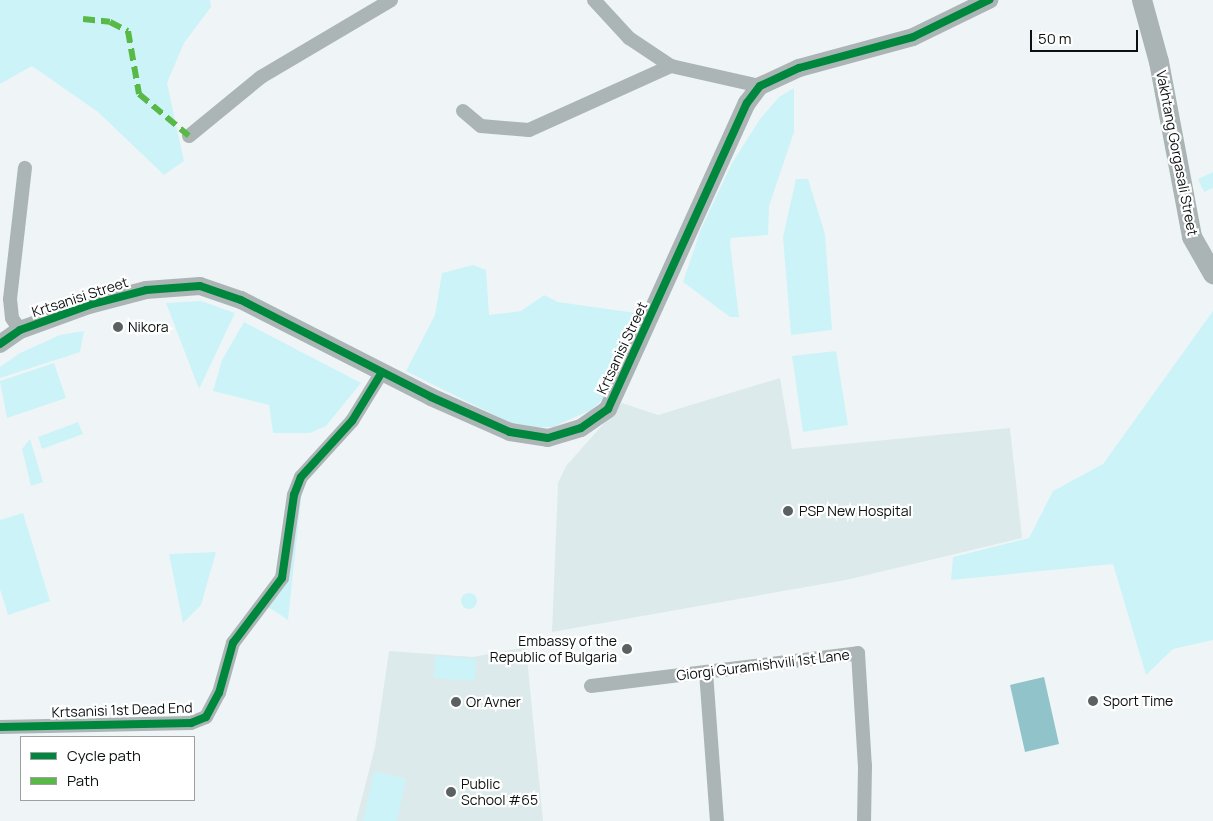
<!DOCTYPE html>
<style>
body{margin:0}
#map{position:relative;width:1213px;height:821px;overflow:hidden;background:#eff5f6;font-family:Manrope,sans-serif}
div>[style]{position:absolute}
.built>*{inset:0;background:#dceaeb}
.green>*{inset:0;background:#ccf3f8}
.round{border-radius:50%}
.water>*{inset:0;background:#91c4ca}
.minor>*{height:14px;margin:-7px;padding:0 7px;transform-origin:7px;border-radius:7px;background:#acb5b6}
.tertiary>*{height:18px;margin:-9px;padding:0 9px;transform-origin:9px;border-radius:9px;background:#acb5b6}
.secondary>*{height:20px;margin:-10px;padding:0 10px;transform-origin:10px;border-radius:10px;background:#aab4b5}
.quiet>*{height:6px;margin-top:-3px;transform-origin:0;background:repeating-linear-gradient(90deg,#58b947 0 12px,transparent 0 18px)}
.cycleway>*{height:8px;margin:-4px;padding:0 4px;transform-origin:4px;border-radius:4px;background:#00873e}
.dots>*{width:14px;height:14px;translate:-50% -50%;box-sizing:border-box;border:2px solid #fff;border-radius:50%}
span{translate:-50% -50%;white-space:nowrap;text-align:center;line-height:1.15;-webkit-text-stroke:4.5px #fff;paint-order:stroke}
.street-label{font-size:14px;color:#0c1010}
.poi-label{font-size:14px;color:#0c1010}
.left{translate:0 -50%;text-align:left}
.right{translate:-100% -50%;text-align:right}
.legend{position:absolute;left:20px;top:736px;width:175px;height:65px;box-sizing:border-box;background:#fff;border:1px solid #9e9f9f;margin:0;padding:6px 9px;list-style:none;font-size:15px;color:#0c1010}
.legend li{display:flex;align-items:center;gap:10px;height:25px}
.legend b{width:25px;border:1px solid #9e9f9f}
.scale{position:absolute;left:1030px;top:30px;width:108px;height:22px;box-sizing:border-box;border:2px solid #0c1010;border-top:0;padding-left:6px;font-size:15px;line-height:18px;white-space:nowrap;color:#0c1010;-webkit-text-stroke:4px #fff;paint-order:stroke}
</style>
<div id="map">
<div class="built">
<div style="clip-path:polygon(780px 378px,792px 449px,1010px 428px,1022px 538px,846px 580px,552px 632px,558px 483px,566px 466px,622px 403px,658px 415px)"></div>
<div style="clip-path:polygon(526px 647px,543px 821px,356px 821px,375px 747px,389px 651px,473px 657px)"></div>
</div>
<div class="green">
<div style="clip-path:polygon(0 0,210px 0,211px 7px,184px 43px,167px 83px,184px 161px,164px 175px,98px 112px,32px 66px,0 84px)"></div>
<div style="clip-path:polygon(794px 88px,794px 132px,769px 206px,768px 235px,731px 238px,730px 243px,739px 317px,730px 317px,683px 282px,701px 229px,732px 163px,760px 119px,779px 97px)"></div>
<div style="clip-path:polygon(1213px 172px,1213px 188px,1204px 192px,1198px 179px)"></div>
<div style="clip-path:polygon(796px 179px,808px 179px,825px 234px,832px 330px,791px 335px,783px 237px)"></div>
<div style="clip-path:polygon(473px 265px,486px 270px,489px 315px,521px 311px,544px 295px,558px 302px,636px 313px,641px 318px,603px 399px,591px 410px,553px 427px,518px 427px,406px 371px,435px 315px,442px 273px)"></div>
<div style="clip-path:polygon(201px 301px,235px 313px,199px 389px,166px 303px)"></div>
<div style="clip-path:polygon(1213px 311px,1213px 640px,1173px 649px,1146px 675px,1113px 564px,951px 580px,953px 557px,1029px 538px,1053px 491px,1103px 464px)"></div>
<div style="clip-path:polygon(244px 322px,361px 383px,326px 426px,310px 433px,273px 433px,269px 405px,213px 391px,222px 360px)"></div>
<div style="clip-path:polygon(84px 331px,80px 352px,0 378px,0 367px,20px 353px,60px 335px)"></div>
<div style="clip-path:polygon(836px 351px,848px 425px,803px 432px,792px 356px)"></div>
<div style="clip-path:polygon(54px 363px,66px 398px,7px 418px,0 381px)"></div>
<div style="clip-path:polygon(78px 422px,83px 434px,42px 449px,38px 437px)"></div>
<div style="clip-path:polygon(30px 439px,43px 482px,31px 486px,22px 449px)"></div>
<div style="clip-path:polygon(300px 487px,302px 490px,288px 620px,268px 607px)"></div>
<div style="clip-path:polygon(23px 513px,50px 601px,8px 615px,0 589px,0 520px)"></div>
<div style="clip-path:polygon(216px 552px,201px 605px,183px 623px,169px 554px)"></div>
<div class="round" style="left:461px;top:593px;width:16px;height:16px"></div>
<div style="clip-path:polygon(435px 656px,476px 659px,475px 681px,434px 678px)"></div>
<div style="clip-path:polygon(374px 771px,406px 779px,397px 821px,363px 821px)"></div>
</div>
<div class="water">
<div style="clip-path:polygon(1044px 677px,1059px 744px,1025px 752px,1010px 685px)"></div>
</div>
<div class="minor">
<div style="left:594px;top:0;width:52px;rotate:47.4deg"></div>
<div style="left:629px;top:38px;width:50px;rotate:33.7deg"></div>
<div style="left:671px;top:66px;width:91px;rotate:12.7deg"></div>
<div style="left:463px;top:111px;width:23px;rotate:40deg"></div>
<div style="left:481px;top:126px;width:48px;rotate:4.8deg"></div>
<div style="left:529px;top:130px;width:156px;rotate:-24.3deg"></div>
<div style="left:189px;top:136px;width:93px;rotate:-39.3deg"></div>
<div style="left:261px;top:77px;width:151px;rotate:-30.6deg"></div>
<div style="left:20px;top:330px;width:14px;rotate:-124deg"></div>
<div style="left:12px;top:318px;width:19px;rotate:-96deg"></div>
<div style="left:10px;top:299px;width:132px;rotate:-83.5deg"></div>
<div style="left:706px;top:672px;width:149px;rotate:85.8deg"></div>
<div style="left:591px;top:686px;width:269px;rotate:-7deg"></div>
<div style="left:858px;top:653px;width:113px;rotate:86.5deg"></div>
<div style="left:865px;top:766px;width:55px;rotate:91deg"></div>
<div style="left:0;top:727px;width:191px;rotate:-1.2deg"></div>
<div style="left:191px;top:723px;width:16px;rotate:-22deg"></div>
<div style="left:206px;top:717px;width:27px;rotate:-62deg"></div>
<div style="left:219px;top:693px;width:52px;rotate:-74.4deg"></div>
<div style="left:233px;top:643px;width:81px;rotate:-53deg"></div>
<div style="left:282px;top:578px;width:84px;rotate:-81.8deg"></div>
<div style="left:294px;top:495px;width:19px;rotate:-69deg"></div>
<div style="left:301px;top:477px;width:76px;rotate:-47.7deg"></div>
<div style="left:352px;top:421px;width:57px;rotate:-58.5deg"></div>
</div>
<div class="tertiary">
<div style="left:0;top:344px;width:24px;rotate:-35deg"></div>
<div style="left:20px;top:330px;width:73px;rotate:-19.9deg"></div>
<div style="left:89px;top:305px;width:59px;rotate:-14.7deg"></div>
<div style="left:146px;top:290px;width:54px;rotate:-4.2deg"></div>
<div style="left:200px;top:286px;width:43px;rotate:18.9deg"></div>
<div style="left:241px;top:300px;width:213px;rotate:27deg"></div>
<div style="left:431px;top:397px;width:86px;rotate:23.9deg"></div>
<div style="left:510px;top:432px;width:38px;rotate:9deg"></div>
<div style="left:548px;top:438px;width:34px;rotate:-17deg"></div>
<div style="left:581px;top:428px;width:33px;rotate:-35deg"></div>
<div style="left:608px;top:409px;width:336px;rotate:-65.6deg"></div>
<div style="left:747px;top:103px;width:21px;rotate:-53deg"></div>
<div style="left:760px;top:86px;width:43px;rotate:-24.8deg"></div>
<div style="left:799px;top:68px;width:118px;rotate:-15.2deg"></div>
<div style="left:913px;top:37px;width:85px;rotate:-26deg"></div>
</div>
<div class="secondary">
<div style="left:1142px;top:0;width:64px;rotate:74.7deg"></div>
<div style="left:1159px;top:62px;width:178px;rotate:79.3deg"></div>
<div style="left:1192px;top:237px;width:43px;rotate:60.4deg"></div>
</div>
<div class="quiet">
<div style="left:83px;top:19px;width:27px;rotate:6deg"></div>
<div style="left:110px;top:22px;width:20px;rotate:27deg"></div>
<div style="left:128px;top:31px;width:64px;rotate:80.1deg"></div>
<div style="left:139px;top:94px;width:65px;rotate:40deg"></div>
</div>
<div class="cycleway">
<div style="left:0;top:344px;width:24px;rotate:-35deg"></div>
<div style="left:20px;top:330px;width:73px;rotate:-19.9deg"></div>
<div style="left:89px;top:305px;width:59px;rotate:-14.7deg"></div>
<div style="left:146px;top:290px;width:54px;rotate:-4.2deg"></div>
<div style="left:200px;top:286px;width:43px;rotate:18.9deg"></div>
<div style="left:241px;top:300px;width:213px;rotate:27deg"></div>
<div style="left:431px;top:397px;width:86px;rotate:23.9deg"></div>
<div style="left:510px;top:432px;width:38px;rotate:9deg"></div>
<div style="left:548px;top:438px;width:34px;rotate:-17deg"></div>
<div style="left:581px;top:428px;width:33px;rotate:-35deg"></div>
<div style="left:608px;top:409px;width:336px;rotate:-65.6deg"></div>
<div style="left:747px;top:103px;width:21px;rotate:-53deg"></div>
<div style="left:760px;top:86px;width:43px;rotate:-24.8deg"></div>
<div style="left:799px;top:68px;width:118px;rotate:-15.2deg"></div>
<div style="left:913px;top:37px;width:85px;rotate:-26deg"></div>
<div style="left:0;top:727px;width:191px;rotate:-1.2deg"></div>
<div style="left:191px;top:723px;width:16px;rotate:-22deg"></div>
<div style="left:206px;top:717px;width:27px;rotate:-62deg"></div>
<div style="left:219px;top:693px;width:52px;rotate:-74.4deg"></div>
<div style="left:233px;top:643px;width:81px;rotate:-53deg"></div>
<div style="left:282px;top:578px;width:84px;rotate:-81.8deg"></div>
<div style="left:294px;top:495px;width:19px;rotate:-69deg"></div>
<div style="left:301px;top:477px;width:76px;rotate:-47.7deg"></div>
<div style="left:352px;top:421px;width:57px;rotate:-58.5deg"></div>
</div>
<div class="dots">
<div style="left:118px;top:327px;background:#5b6060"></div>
<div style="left:788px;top:511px;background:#5b6060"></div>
<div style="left:627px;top:649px;background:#5b6060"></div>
<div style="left:1093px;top:701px;background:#5b6060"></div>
<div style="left:456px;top:702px;background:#5b6060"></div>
<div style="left:451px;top:792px;background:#5b6060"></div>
</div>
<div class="street-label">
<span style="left:1177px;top:153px;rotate:79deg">Vakhtang Gorgasali Street</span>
<span style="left:80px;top:297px;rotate:-18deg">Krtsanisi Street</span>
<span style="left:622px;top:348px;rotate:-65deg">Krtsanisi Street</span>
<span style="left:763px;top:665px;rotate:-7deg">Giorgi Guramishvili 1st Lane</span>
<span style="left:122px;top:710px;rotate:-2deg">Krtsanisi 1st Dead End</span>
</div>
<div class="poi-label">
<span class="left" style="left:128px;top:327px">Nikora</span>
<span class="left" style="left:799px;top:511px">PSP New Hospital</span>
<span class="right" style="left:617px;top:649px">Embassy of the<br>Republic of Bulgaria</span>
<span class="left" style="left:1103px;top:701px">Sport Time</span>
<span class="left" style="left:466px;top:702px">Or Avner</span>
<span class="left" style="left:461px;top:792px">Public<br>School #65</span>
</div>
<ul class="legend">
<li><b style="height:6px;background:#00873e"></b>Cycle path</li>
<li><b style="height:6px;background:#58b947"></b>Path</li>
</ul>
<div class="scale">50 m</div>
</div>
